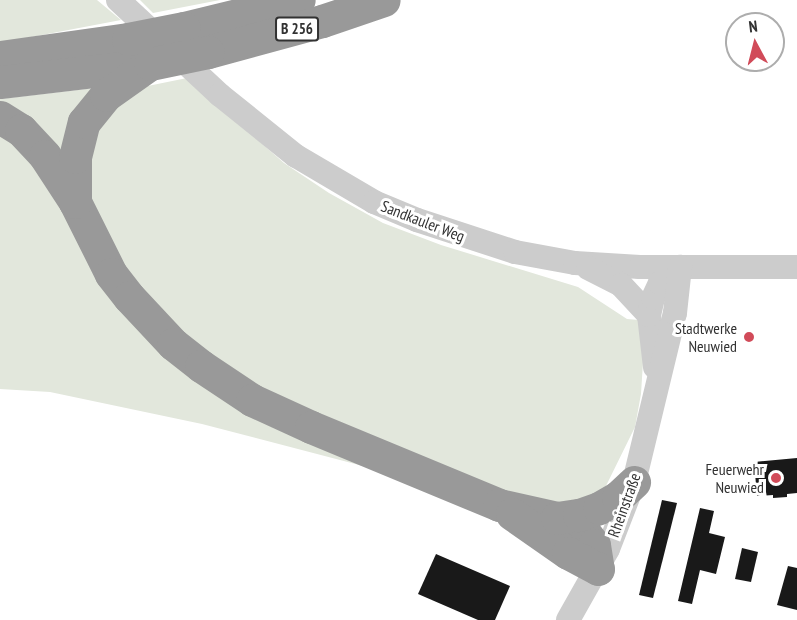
<!DOCTYPE html>
<meta charset="utf-8">
<style>
body{margin:0}
#map{position:relative;width:797px;height:620px;overflow:hidden;background:#fff;font-family:"PT Sans Narrow",sans-serif}
div>[style]{position:absolute}
.green>*{inset:0;background:#e2e7dc}
.building>*{inset:0;background:#191919}
.minor>*{height:24px;margin:-12px;padding:0 12px;transform-origin:12px;border-radius:12px;background:#ccc}
.highway>*{height:33px;margin:-16.5px;padding:0 16.5px;transform-origin:16.5px;border-radius:16.5px;background:#999}
.highway-bridge>*{height:33px;margin:-16.5px;padding:0 16.5px;transform-origin:16.5px;border-radius:16.5px;background:#999}
.dots>*{width:16px;height:16px;translate:-50% -50%;box-sizing:border-box;border:3px solid #fff;border-radius:50%}
span{translate:-50% -50%;white-space:nowrap;text-align:center;line-height:1.15;-webkit-text-stroke:6px #fff;paint-order:stroke}
.shield-label span{padding:2px 4px;background:#fff;border:2px solid;border-radius:4px;-webkit-text-stroke-width:0}
.shield-label{font-size:15px;color:#323232;font-weight:700}
.street-label{font-size:16px;color:#323232}
.poi-label{font-size:16px;color:#323232}
.right{translate:-100% -50%;text-align:right}
.north{position:absolute;left:725px;top:12px;width:60px;height:60px;box-sizing:border-box;background:#fff;border:2px solid #adadad;border-radius:50%;rotate:353deg;font-size:16px;font-weight:700;line-height:24px;text-align:center;color:#323232}
.north::after{content:'';display:block;margin:auto;width:21px;height:27px;background:#d14b59;clip-path:polygon(50% 0,100% 100%,50% 72%,0 100%)}
</style>
<div id="map">
<div class="green">
<div style="clip-path:polygon(0 0,97px 0,121px 20px,0 43px)"></div>
<div style="clip-path:polygon(140px 0,220px 0,153px 13px)"></div>
<div style="clip-path:polygon(187px 78px,284px 163px,329px 193px,383px 223px,441px 245px,578px 287px,627px 319px,639px 320px,644px 346px,641px 394px,635px 427px,603px 492px,553px 512px,364px 440px,209px 360px,133px 285px,85px 187px,92px 128px,133px 89px)"></div>
<div style="clip-path:polygon(103px 87px,67px 159px,0 110px,0 99px)"></div>
<div style="clip-path:polygon(0 125px,20px 139px,127px 309px,382px 471px,202px 424px,50px 392px,0 389px)"></div>
</div>
<div class="building">
<div style="clip-path:polygon(797px 458px,797px 493px,787px 494px,787px 497px,773px 498px,773px 495px,757px 496px,754px 462px)"></div>
<div style="clip-path:polygon(662px 500px,677px 503px,653px 598px,639px 595px)"></div>
<div style="clip-path:polygon(700px 508px,714px 511px,709px 533px,725px 537px,716px 574px,700px 570px,692px 604px,678px 601px)"></div>
<div style="clip-path:polygon(742px 548px,758px 552px,751px 582px,735px 579px)"></div>
<div style="clip-path:polygon(436px 554px,510px 586px,495px 620px,478px 620px,418px 594px)"></div>
<div style="clip-path:polygon(788px 566px,797px 568px,797px 610px,777px 605px)"></div>
</div>
<div class="minor">
<div style="left:118px;top:0;width:139px;rotate:43deg"></div>
<div style="left:220px;top:95px;width:97px;rotate:38.8deg"></div>
<div style="left:296px;top:156px;width:91px;rotate:30.5deg"></div>
<div style="left:374px;top:202px;width:47px;rotate:22.7deg"></div>
<div style="left:417px;top:220px;width:103px;rotate:18.1deg"></div>
<div style="left:515px;top:252px;width:61px;rotate:10.4deg"></div>
<div style="left:575px;top:263px;width:65px;rotate:3.5deg"></div>
<div style="left:640px;top:267px;width:157px"></div>
<div style="left:588px;top:268px;width:37px;rotate:27deg"></div>
<div style="left:621px;top:285px;width:41px;rotate:47deg"></div>
<div style="left:655px;top:367px;width:52px;rotate:-96.6deg"></div>
<div style="left:649px;top:315px;width:17px;rotate:-77deg"></div>
<div style="left:653px;top:298px;width:17px;rotate:-65deg"></div>
<div style="left:660px;top:283px;width:26px;rotate:-39deg"></div>
<div style="left:568px;top:620px;width:81px;rotate:-60.6deg"></div>
<div style="left:608px;top:549px;width:72px;rotate:-68.8deg"></div>
<div style="left:634px;top:482px;width:174px;rotate:-76.4deg"></div>
<div style="left:675px;top:313px;width:46px;rotate:-83.8deg"></div>
</div>
<div class="highway">
<div style="left:184px;top:28px;width:118px;rotate:-13.7deg"></div>
<div style="left:208px;top:52px;width:118px;rotate:-15.2deg"></div>
<div style="left:322px;top:21px;width:65px;rotate:-18.7deg"></div>
<div style="left:0;top:57px;width:129px;rotate:-8deg"></div>
<div style="left:0;top:82px;width:145px;rotate:-6.7deg"></div>
<div style="left:0;top:117px;width:25px;rotate:32deg"></div>
<div style="left:21px;top:130px;width:35px;rotate:47deg"></div>
<div style="left:45px;top:156px;width:55px;rotate:56.9deg"></div>
<div style="left:75px;top:202px;width:80px;rotate:63.4deg"></div>
<div style="left:111px;top:274px;width:29px;rotate:52deg"></div>
<div style="left:129px;top:297px;width:64px;rotate:46.9deg"></div>
<div style="left:173px;top:344px;width:36px;rotate:38deg"></div>
<div style="left:201px;top:366px;width:61px;rotate:33.7deg"></div>
<div style="left:252px;top:400px;width:65px;rotate:24.6deg"></div>
<div style="left:311px;top:427px;width:204px;rotate:22.5deg"></div>
<div style="left:499px;top:505px;width:59px;rotate:12.6deg"></div>
<div style="left:557px;top:518px;width:20px;rotate:24deg"></div>
<div style="left:575px;top:526px;width:11px;rotate:34deg"></div>
<div style="left:584px;top:532px;width:16px;rotate:52deg"></div>
<div style="left:594px;top:545px;width:24px;rotate:81deg"></div>
<div style="left:75px;top:202px;width:45px;rotate:-90deg"></div>
<div style="left:75px;top:157px;width:36px;rotate:-76deg"></div>
<div style="left:84px;top:122px;width:35px;rotate:-51deg"></div>
<div style="left:106px;top:95px;width:54px;rotate:-35.2deg"></div>
<div style="left:512px;top:514px;width:68px;rotate:34.9deg"></div>
<div style="left:568px;top:553px;width:34px;rotate:28deg"></div>
<div style="left:557px;top:518px;width:22px;rotate:-8deg"></div>
<div style="left:579px;top:515px;width:21px;rotate:-19deg"></div>
<div style="left:599px;top:508px;width:22px;rotate:-30deg"></div>
<div style="left:618px;top:497px;width:22px;rotate:-43deg"></div>
</div>
<div class="highway-bridge">
<div style="left:128px;top:39px;width:57px;rotate:-11.1deg"></div>
<div style="left:150px;top:64px;width:59px;rotate:-11.7deg"></div>
</div>
<div class="dots">
<div style="left:749px;top:337px;background:#d14b59"></div>
<div style="left:776px;top:478px;background:#d14b59"></div>
</div>
<div class="shield-label">
<span style="left:297px;top:29px">B 256</span>
</div>
<div class="street-label">
<span style="left:423px;top:221px;rotate:21deg">Sandkauler Weg</span>
<span style="left:624px;top:505px;rotate:-70deg">Rheinstraße</span>
</div>
<div class="poi-label">
<span class="right" style="left:737px;top:337px">Stadtwerke<br>Neuwied</span>
<span class="right" style="left:764px;top:478px">Feuerwehr<br>Neuwied</span>
</div>
<div class="north">N</div>
</div>
